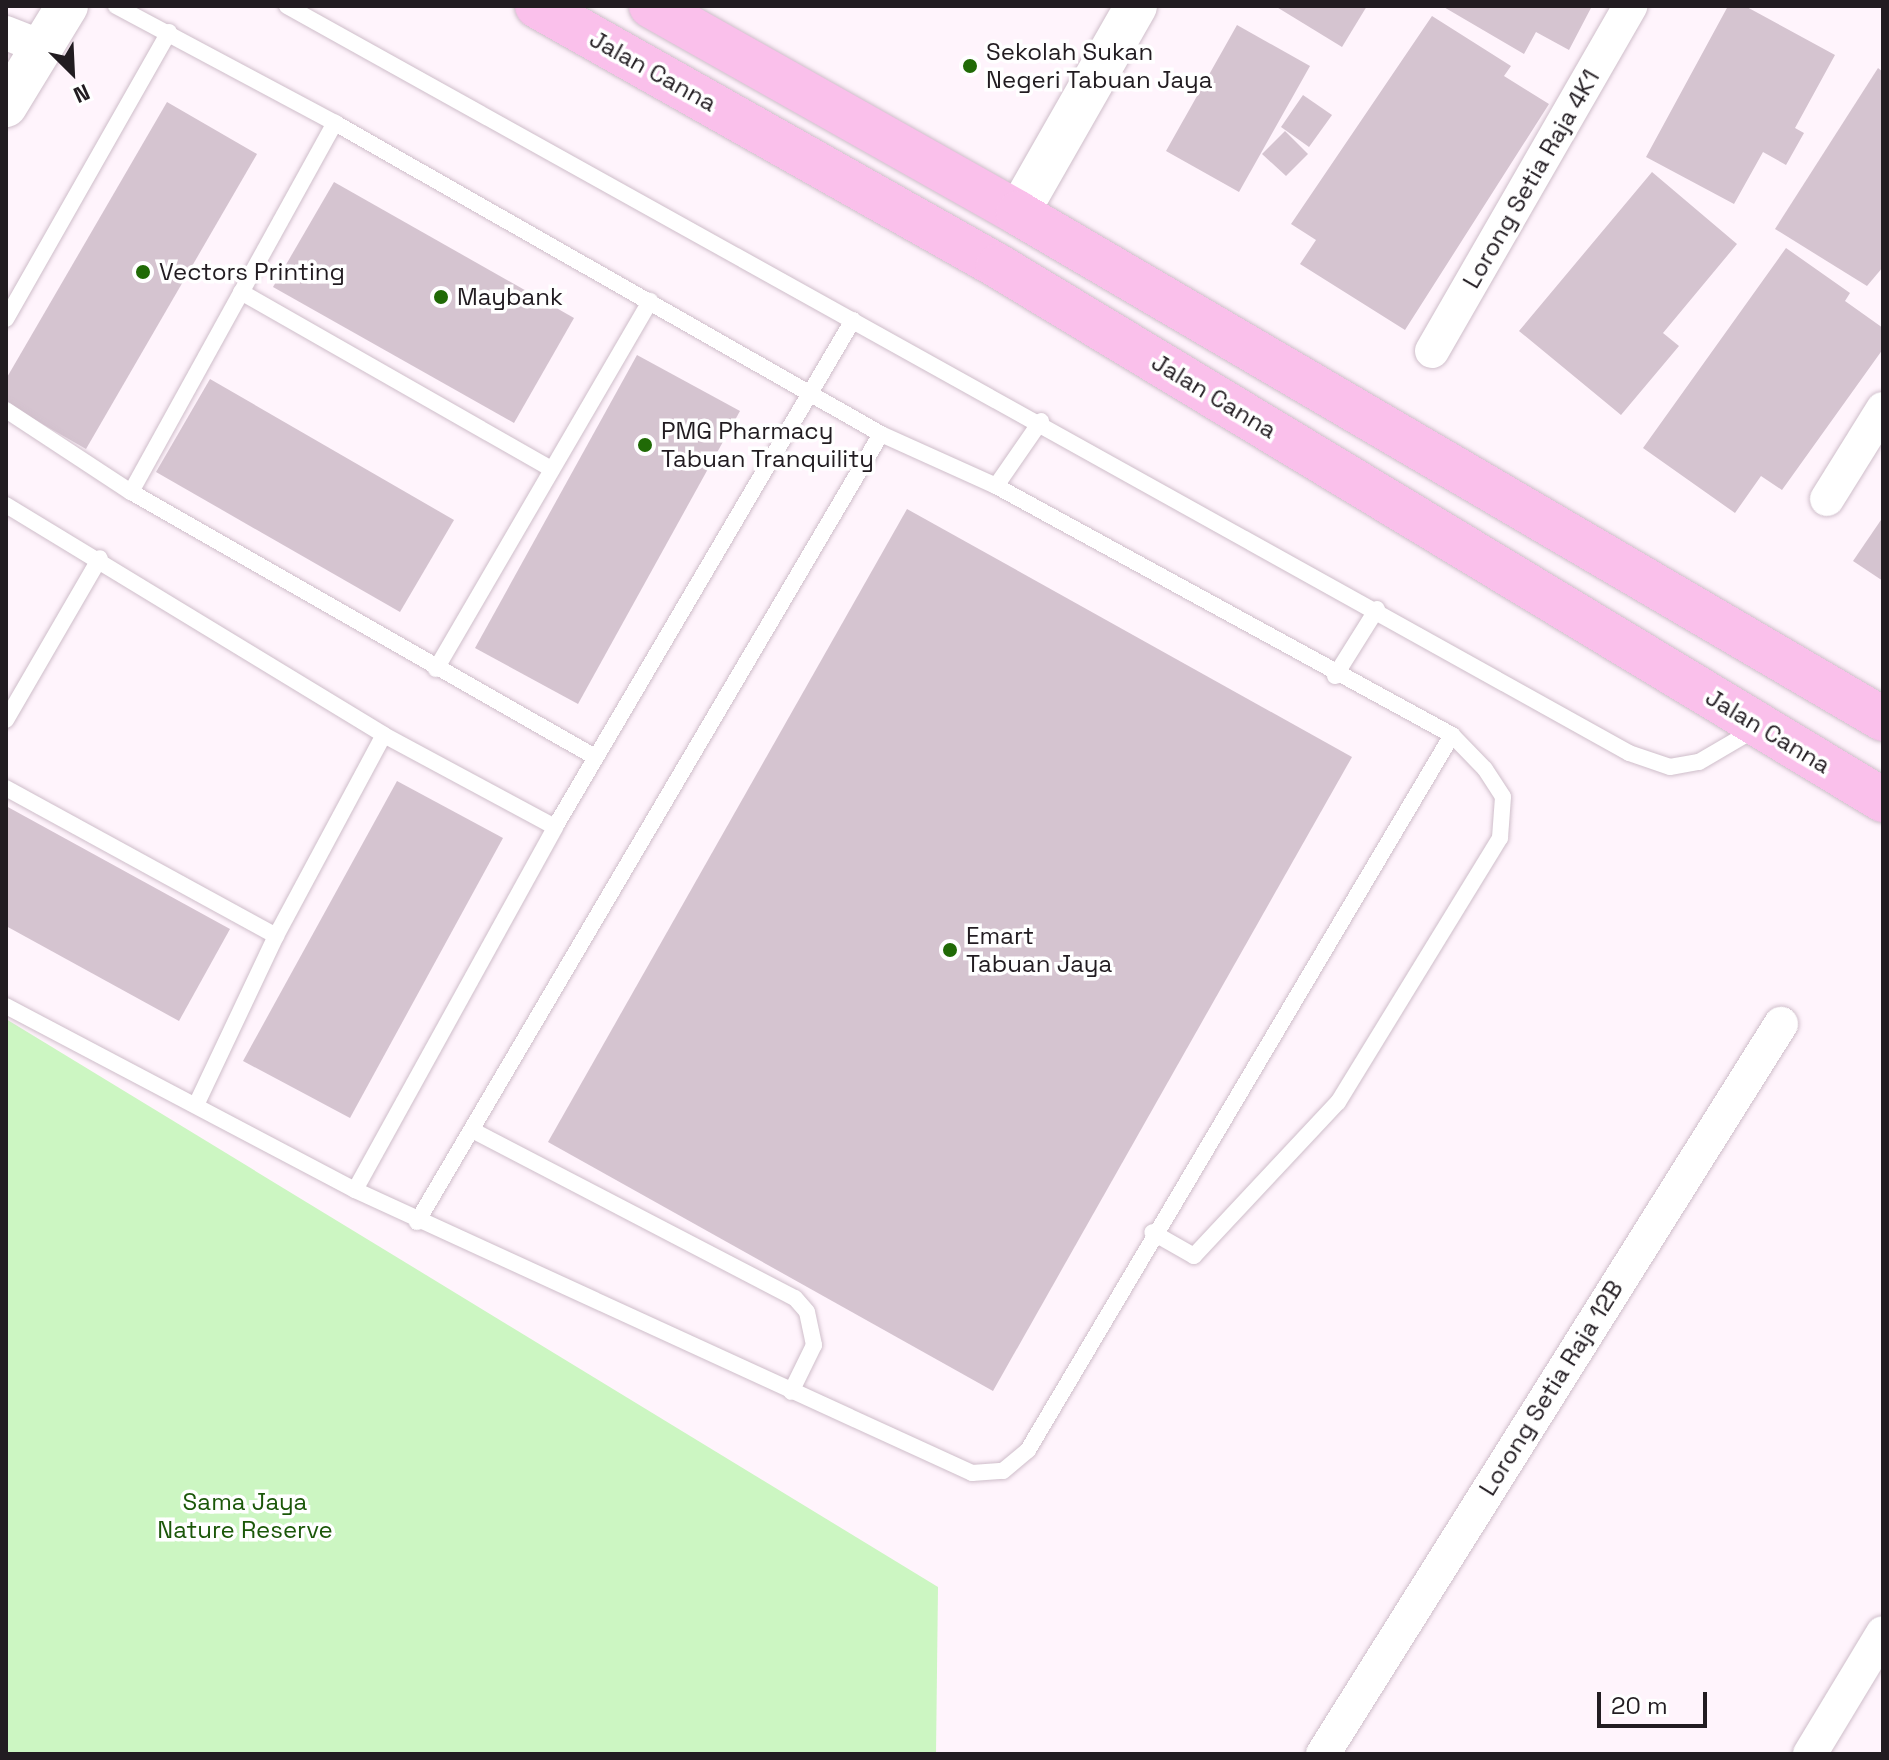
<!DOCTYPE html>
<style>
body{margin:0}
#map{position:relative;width:1889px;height:1760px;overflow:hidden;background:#fff4fc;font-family:"Space Grotesk",sans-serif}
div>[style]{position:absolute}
.green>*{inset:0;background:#ccf6c2}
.building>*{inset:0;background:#d5c4d0}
.roads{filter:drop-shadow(0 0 2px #cfbeca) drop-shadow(0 0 2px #cfbeca)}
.service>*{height:16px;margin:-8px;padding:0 8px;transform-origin:8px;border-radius:8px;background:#fff}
.minor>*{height:34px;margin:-17px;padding:0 17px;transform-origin:17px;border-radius:17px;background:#fff}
.tertiary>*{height:42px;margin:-21px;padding:0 21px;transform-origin:21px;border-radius:21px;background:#fff}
.trunk>*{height:44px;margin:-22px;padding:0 22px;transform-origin:22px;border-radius:22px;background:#fac0eb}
.dots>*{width:22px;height:22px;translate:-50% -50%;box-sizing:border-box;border:4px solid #fff;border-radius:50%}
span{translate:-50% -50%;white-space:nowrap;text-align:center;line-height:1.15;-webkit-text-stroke:7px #fff;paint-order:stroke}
.poi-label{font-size:24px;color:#221c21}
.left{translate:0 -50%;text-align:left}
.street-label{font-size:24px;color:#221c21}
.park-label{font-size:24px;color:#1b5709}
.frame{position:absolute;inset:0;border:8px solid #221c21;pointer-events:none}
.north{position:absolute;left:32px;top:32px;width:80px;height:80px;-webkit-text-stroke:6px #fff;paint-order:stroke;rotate:156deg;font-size:22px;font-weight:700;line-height:32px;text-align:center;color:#221c21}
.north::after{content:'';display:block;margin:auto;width:28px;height:36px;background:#221c21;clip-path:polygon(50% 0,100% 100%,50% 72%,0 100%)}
.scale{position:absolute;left:1597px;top:1692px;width:110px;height:36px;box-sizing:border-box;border:4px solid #221c21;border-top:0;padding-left:10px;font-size:24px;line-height:28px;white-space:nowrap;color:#221c21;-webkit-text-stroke:6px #fff;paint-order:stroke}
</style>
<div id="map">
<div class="green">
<div style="clip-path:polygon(6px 1019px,938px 1587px,936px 1754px,6px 1754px)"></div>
</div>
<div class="building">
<div style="clip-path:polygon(1275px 6px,1367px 6px,1342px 47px)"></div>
<div style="clip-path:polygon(1442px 6px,1592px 6px,1569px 50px,1536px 32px,1524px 54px)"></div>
<div style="clip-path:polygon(1728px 6px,1745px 6px,1835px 55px,1795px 128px,1804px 133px,1786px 165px,1763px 152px,1734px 204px,1646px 157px)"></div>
<div style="clip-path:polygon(1432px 16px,1511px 66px,1504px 76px,1549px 104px,1405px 330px,1300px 264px,1316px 240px,1291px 224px)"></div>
<div style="clip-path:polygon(1237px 25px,1310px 66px,1239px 192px,1166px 151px)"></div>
<div style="clip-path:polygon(1878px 68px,1883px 72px,1883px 267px,1867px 286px,1775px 229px)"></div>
<div style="clip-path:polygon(1303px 95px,1332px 115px,1309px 147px,1281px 127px)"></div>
<div style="clip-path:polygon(167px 102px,257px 154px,86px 449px,6px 403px,6px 379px)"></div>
<div style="clip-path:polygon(1285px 131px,1308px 154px,1286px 176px,1262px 154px)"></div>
<div style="clip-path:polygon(1652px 172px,1737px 244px,1663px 333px,1679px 346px,1621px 415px,1519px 331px)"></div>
<div style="clip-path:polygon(334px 182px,574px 318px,514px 423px,273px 287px)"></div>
<div style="clip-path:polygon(1786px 248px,1850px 293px,1845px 301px,1883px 328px,1883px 349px,1782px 490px,1761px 476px,1735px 513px,1643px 448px)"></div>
<div style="clip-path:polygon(637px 355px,740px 411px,578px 704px,475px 648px)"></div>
<div style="clip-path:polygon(210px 379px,454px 520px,400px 612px,156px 472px)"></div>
<div style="clip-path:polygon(907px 509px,1352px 757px,993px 1391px,548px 1142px)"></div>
<div style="clip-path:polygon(1883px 517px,1883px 581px,1853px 561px)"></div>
<div style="clip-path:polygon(397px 781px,503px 838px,350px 1118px,243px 1061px)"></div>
<div style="clip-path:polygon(6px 806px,230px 929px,179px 1021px,6px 926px)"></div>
</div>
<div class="roads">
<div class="service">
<div style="left:116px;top:6px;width:248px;rotate:28.1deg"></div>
<div style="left:335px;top:123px;width:628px;rotate:29.67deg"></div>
<div style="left:881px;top:434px;width:126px;rotate:24.3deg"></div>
<div style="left:996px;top:486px;width:520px;rotate:28.64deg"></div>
<div style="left:1452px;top:735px;width:47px;rotate:45.9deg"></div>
<div style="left:1485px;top:769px;width:33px;rotate:57deg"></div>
<div style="left:1503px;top:797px;width:41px;rotate:94.2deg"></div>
<div style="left:1500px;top:838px;width:310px;rotate:121.5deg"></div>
<div style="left:1338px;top:1102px;width:211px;rotate:133.1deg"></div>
<div style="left:1194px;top:1256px;width:48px;rotate:-150.3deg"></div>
<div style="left:287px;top:6px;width:1536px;rotate:29.1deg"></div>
<div style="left:1629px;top:753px;width:43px;rotate:18.9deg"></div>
<div style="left:1670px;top:767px;width:29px;rotate:-10deg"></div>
<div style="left:1699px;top:762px;width:69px;rotate:-30.3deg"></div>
<div style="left:241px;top:292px;width:355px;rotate:29.7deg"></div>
<div style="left:6px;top:319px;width:330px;rotate:-60.4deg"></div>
<div style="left:6px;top:410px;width:149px;rotate:33.3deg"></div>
<div style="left:131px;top:492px;width:534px;rotate:29.73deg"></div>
<div style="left:996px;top:486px;width:79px;rotate:-55.3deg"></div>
<div style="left:131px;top:492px;width:422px;rotate:-61.1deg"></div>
<div style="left:6px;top:505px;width:442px;rotate:31.3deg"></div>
<div style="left:384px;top:735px;width:194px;rotate:28.3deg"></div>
<div style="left:436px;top:669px;width:426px;rotate:-59.8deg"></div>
<div style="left:1335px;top:676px;width:79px;rotate:-57.9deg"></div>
<div style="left:6px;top:720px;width:187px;rotate:-59.9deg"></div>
<div style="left:6px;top:788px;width:308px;rotate:28.7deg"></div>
<div style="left:6px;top:1006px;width:395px;rotate:27.8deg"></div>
<div style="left:355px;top:1190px;width:414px;rotate:-61.1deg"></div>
<div style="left:555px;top:827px;width:588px;rotate:-59.55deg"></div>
<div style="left:197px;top:1103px;width:185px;rotate:-64.7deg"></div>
<div style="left:276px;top:936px;width:228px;rotate:-61.8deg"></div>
<div style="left:472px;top:1130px;width:364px;rotate:27.5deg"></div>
<div style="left:795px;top:1298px;width:18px;rotate:49deg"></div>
<div style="left:807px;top:1312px;width:34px;rotate:78deg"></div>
<div style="left:814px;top:1345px;width:52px;rotate:116.1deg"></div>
<div style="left:355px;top:1190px;width:679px;rotate:24.64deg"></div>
<div style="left:972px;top:1473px;width:31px;rotate:-4deg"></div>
<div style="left:1003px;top:1471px;width:33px;rotate:-40deg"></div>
<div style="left:1028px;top:1450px;width:831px;rotate:-59.33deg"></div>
<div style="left:417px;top:1222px;width:914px;rotate:-59.51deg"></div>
</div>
<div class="minor">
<div style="left:6px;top:33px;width:41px;rotate:21.5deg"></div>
<div style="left:1432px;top:351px;width:398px;rotate:-60.1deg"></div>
<div style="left:1827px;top:499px;width:106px;rotate:-58.1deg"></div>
<div style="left:1323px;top:1754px;width:862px;rotate:-57.9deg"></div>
<div style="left:1810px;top:1754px;width:141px;rotate:-58.9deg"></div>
</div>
<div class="tertiary">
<div style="left:6px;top:106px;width:117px;rotate:-58.6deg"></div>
<div style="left:1018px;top:213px;width:238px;rotate:-60.3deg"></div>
</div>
<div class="trunk">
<div style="left:537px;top:6px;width:529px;rotate:29.42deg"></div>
<div style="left:998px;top:266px;width:1034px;rotate:31.11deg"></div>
<div style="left:651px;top:6px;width:421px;rotate:29.4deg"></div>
<div style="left:1018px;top:213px;width:1002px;rotate:30.33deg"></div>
</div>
</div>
<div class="dots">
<div style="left:970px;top:66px;background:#206a06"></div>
<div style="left:143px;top:272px;background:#206a06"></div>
<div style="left:441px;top:297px;background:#206a06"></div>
<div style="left:645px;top:445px;background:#206a06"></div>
<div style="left:950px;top:950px;background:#206a06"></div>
</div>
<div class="poi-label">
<span class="left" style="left:986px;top:66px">Sekolah Sukan<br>Negeri Tabuan Jaya</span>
<span class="left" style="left:159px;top:272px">Vectors Printing</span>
<span class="left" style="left:457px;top:297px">Maybank</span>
<span class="left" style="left:661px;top:445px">PMG Pharmacy<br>Tabuan Tranquility</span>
<span class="left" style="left:966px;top:950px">Emart<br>Tabuan Jaya</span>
</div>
<div class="street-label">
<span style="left:653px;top:71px;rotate:29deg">Jalan Canna</span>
<span style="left:1531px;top:179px;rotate:-60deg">Lorong Setia Raja 4K1</span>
<span style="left:1214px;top:396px;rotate:31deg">Jalan Canna</span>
<span style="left:1768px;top:731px;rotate:31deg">Jalan Canna</span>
<span style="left:1551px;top:1388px;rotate:-58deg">Lorong Setia Raja 12B</span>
</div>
<div class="park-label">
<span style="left:245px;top:1516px">Sama Jaya<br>Nature Reserve</span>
</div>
<div class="frame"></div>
<div class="north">N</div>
<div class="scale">20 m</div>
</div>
